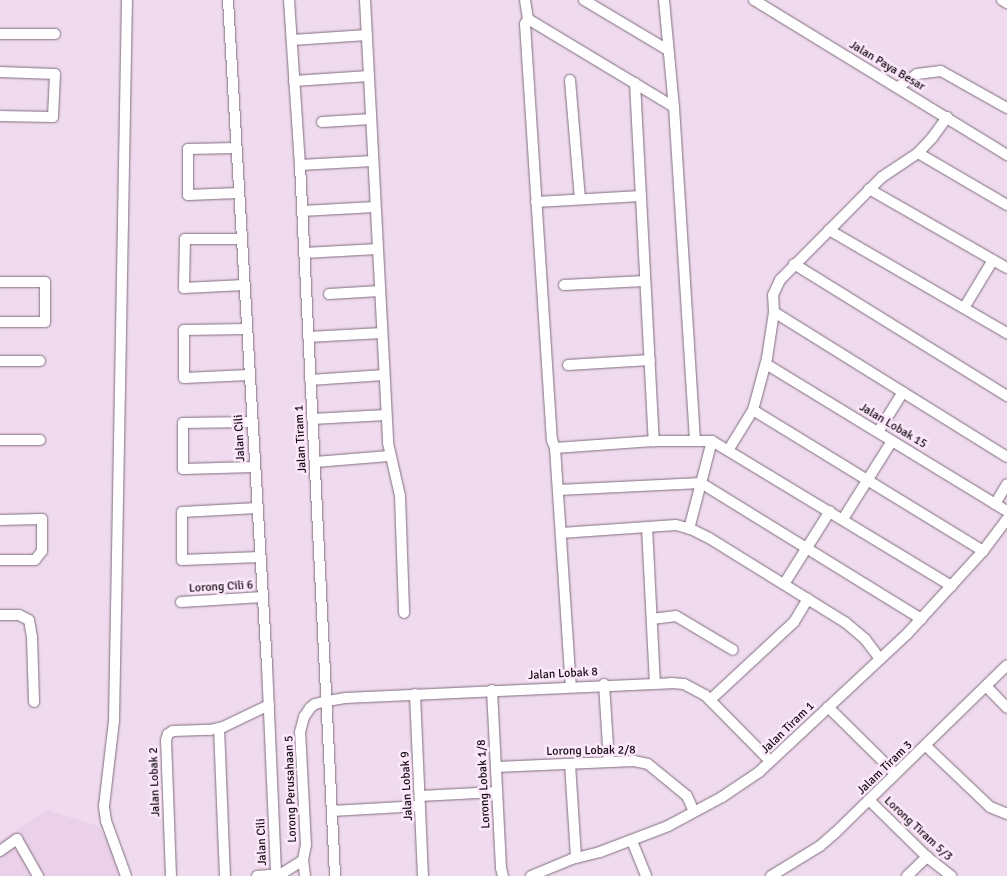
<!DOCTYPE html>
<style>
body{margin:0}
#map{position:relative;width:1007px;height:876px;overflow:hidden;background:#f0dbee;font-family:Signika,sans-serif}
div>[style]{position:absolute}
.built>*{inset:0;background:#ebd0e9}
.roads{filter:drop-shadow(0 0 1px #7f6d7e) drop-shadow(0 0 1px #7f6d7e)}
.minor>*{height:10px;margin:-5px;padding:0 5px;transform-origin:5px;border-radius:5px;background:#fff}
span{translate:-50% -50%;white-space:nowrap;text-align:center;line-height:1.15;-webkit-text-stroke:5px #fde8fc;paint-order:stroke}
.street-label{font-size:12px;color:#140d13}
</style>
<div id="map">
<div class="built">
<div style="clip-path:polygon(47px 810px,98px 826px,130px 876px,0 876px,0 841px)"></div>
</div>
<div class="roads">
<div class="minor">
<div style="left:228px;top:0;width:667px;rotate:86.65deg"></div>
<div style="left:267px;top:666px;width:208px;rotate:87.5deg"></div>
<div style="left:289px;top:0;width:165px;rotate:86.2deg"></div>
<div style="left:300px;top:165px;width:712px;rotate:87.18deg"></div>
<div style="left:365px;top:0;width:444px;rotate:87deg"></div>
<div style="left:388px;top:443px;width:54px;rotate:77.2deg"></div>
<div style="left:400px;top:496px;width:117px;rotate:88deg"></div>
<div style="left:525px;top:0;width:19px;rotate:81deg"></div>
<div style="left:528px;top:19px;width:170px;rotate:31.1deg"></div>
<div style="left:584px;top:0;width:98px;rotate:30.8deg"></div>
<div style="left:664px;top:0;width:107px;rotate:84.7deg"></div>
<div style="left:674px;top:107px;width:334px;rotate:86.4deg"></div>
<div style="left:754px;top:0;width:297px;rotate:31.5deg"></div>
<div style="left:1002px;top:0;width:6px;rotate:31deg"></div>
<div style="left:528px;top:19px;width:6px;rotate:121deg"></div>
<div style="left:525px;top:24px;width:417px;rotate:86.3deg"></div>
<div style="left:552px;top:440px;width:9px;rotate:69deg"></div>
<div style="left:555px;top:448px;width:239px;rotate:86.2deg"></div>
<div style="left:0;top:34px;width:55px"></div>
<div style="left:292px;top:40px;width:75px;rotate:-3.8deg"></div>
<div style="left:0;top:72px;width:55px;rotate:2.1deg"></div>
<div style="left:55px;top:74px;width:43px;rotate:92.7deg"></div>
<div style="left:53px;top:117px;width:53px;rotate:-178.9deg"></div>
<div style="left:570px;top:80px;width:119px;rotate:85.2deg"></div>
<div style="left:294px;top:81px;width:75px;rotate:-3.8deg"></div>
<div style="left:635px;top:83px;width:359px;rotate:87deg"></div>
<div style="left:898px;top:87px;width:23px;rotate:-34deg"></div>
<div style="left:917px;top:74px;width:24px;rotate:-7deg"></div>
<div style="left:941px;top:71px;width:76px;rotate:29.3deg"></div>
<div style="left:322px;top:122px;width:49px;rotate:-3.5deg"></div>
<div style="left:236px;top:148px;width:48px;rotate:178.8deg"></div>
<div style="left:188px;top:149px;width:46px;rotate:90deg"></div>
<div style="left:188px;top:195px;width:50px;rotate:-2.3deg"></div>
<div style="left:918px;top:153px;width:103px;rotate:30.3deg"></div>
<div style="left:300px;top:165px;width:73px;rotate:-3.1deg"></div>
<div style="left:869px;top:189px;width:159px;rotate:29.8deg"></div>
<div style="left:536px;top:202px;width:105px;rotate:-3.3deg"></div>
<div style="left:302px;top:211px;width:73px;rotate:-3.1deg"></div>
<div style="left:829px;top:230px;width:206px;rotate:30.1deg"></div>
<div style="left:241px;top:239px;width:56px;rotate:180deg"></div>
<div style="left:185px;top:239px;width:49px;rotate:91.2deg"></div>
<div style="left:184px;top:288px;width:60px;rotate:-2.9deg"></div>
<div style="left:304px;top:253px;width:74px;rotate:-3.1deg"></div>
<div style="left:794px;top:264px;width:251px;rotate:31.8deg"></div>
<div style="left:0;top:282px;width:45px"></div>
<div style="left:45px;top:282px;width:40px;rotate:90deg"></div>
<div style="left:45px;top:322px;width:45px;rotate:180deg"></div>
<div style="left:564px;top:285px;width:81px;rotate:-2.8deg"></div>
<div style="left:329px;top:294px;width:51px;rotate:-3.4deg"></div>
<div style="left:964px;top:308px;width:56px;rotate:-58.9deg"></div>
<div style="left:774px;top:312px;width:274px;rotate:31.9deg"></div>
<div style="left:246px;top:329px;width:62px;rotate:179.1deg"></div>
<div style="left:184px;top:330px;width:48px;rotate:90deg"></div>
<div style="left:184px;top:378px;width:65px;rotate:-2.6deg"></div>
<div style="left:308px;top:337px;width:74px;rotate:-3.1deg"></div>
<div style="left:0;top:361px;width:40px"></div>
<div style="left:766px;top:364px;width:282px;rotate:31.4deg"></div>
<div style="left:568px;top:365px;width:82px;rotate:-3.5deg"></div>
<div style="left:310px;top:380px;width:74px;rotate:-3.9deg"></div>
<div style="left:753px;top:410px;width:270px;rotate:31.5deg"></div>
<div style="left:312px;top:419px;width:74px;rotate:-3.1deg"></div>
<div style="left:252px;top:422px;width:69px;rotate:179.2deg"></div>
<div style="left:183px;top:423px;width:46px;rotate:90deg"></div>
<div style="left:183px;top:469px;width:72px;rotate:-1.6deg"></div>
<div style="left:878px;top:432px;width:47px;rotate:-58deg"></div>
<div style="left:0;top:440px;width:40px"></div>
<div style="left:555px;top:448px;width:99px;rotate:-4deg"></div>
<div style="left:654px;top:441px;width:58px"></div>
<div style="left:712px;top:441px;width:280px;rotate:31.2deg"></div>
<div style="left:729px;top:449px;width:46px;rotate:-58.4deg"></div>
<div style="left:753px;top:410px;width:54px;rotate:-74.9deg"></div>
<div style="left:767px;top:358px;width:47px;rotate:-81.3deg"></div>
<div style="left:774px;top:312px;width:17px;rotate:-93deg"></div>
<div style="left:773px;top:295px;width:17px;rotate:-65deg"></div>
<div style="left:780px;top:280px;width:145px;rotate:-45.3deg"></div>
<div style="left:882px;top:177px;width:43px;rotate:-33.7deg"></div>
<div style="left:918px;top:153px;width:21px;rotate:-47deg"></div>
<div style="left:932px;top:138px;width:26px;rotate:-54deg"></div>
<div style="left:315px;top:462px;width:74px;rotate:-4.6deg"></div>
<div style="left:558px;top:490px;width:143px;rotate:-2.8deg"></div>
<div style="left:701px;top:483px;width:259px;rotate:31.7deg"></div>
<div style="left:995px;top:504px;width:23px;rotate:-59deg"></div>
<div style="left:257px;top:508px;width:75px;rotate:176.9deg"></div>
<div style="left:182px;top:512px;width:48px;rotate:90deg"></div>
<div style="left:182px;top:560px;width:78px;rotate:-2.2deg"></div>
<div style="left:843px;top:519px;width:92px;rotate:-57.9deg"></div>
<div style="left:0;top:520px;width:42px;rotate:-1.4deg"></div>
<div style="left:42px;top:519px;width:32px;rotate:90deg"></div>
<div style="left:42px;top:551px;width:11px;rotate:128deg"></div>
<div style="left:35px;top:560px;width:35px;rotate:180deg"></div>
<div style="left:647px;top:527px;width:156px;rotate:87.1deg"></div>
<div style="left:689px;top:529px;width:91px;rotate:-75.4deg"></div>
<div style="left:561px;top:533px;width:115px;rotate:-4deg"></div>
<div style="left:676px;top:525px;width:16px;rotate:15deg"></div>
<div style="left:691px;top:529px;width:20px;rotate:27deg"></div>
<div style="left:709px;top:538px;width:161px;rotate:31.8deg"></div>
<div style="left:846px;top:623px;width:25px;rotate:40deg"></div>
<div style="left:865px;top:639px;width:25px;rotate:53deg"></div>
<div style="left:784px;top:584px;width:86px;rotate:-57.8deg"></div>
<div style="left:181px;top:602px;width:82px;rotate:-3.5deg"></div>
<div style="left:0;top:615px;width:19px"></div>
<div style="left:19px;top:615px;width:11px;rotate:27deg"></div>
<div style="left:29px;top:620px;width:17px;rotate:80deg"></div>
<div style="left:32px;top:637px;width:65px;rotate:88.2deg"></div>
<div style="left:652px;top:619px;width:24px;rotate:-7deg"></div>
<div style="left:676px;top:616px;width:66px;rotate:30.8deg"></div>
<div style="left:604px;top:684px;width:78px;rotate:86.3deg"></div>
<div style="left:987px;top:687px;width:29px;rotate:46deg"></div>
<div style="left:492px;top:690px;width:178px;rotate:87.1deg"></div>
<div style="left:501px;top:868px;width:8px;rotate:76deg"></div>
<div style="left:415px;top:694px;width:182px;rotate:87.5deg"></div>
<div style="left:710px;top:700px;width:115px;rotate:-42.9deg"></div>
<div style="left:794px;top:622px;width:27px;rotate:-59deg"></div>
<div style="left:828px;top:707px;width:95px;rotate:44.6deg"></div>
<div style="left:219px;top:728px;width:148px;rotate:87.7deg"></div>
<div style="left:926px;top:746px;width:88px;rotate:43.6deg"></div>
<div style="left:990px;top:807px;width:18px;rotate:22deg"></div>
<div style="left:570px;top:764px;width:94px;rotate:86.3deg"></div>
<div style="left:496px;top:767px;width:138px;rotate:-2.5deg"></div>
<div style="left:634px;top:761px;width:14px;rotate:12deg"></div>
<div style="left:648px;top:764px;width:50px;rotate:39.4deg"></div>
<div style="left:687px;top:796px;width:17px;rotate:66deg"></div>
<div style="left:420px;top:796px;width:77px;rotate:-3deg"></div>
<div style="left:869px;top:800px;width:81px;rotate:44.5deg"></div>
<div style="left:927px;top:857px;width:31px;rotate:38deg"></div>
<div style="left:332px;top:811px;width:88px;rotate:-3.3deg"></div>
<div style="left:632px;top:841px;width:38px;rotate:68deg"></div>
<div style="left:0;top:851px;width:21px;rotate:-35deg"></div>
<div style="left:17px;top:839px;width:43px;rotate:60.4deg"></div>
<div style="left:126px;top:876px;width:59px;rotate:-110deg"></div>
<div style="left:106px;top:821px;width:15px;rotate:-98deg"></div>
<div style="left:104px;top:806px;width:86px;rotate:-83.3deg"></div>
<div style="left:114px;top:721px;width:721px;rotate:-88.97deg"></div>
<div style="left:171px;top:876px;width:136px;rotate:-92.1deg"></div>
<div style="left:166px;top:740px;width:6px;rotate:-72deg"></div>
<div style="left:168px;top:734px;width:6px;rotate:-31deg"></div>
<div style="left:173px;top:731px;width:37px;rotate:-2deg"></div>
<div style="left:210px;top:730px;width:13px;rotate:-13deg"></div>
<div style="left:223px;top:727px;width:51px;rotate:-25.6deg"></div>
<div style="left:257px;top:876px;width:24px;rotate:-5deg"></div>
<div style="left:281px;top:874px;width:26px;rotate:-32deg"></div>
<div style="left:305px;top:876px;width:16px;rotate:-97deg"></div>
<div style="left:303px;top:860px;width:15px;rotate:-79deg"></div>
<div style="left:306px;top:845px;width:113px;rotate:-93deg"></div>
<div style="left:300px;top:732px;width:16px;rotate:-75deg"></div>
<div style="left:304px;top:717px;width:11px;rotate:-56deg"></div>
<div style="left:310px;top:708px;width:6px;rotate:-39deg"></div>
<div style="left:315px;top:704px;width:12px;rotate:-14deg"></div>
<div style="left:327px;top:701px;width:18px;rotate:-9deg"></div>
<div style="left:345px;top:698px;width:326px;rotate:-2.6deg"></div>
<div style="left:671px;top:683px;width:13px;rotate:4deg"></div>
<div style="left:684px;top:684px;width:24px;rotate:28deg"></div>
<div style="left:705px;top:695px;width:93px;rotate:45.4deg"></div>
<div style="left:531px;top:876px;width:44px;rotate:-22.5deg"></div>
<div style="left:572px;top:859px;width:29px;rotate:-14deg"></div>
<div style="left:600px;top:852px;width:73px;rotate:-20.9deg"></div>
<div style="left:668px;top:826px;width:61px;rotate:-28.2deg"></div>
<div style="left:722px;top:797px;width:45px;rotate:-34deg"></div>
<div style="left:759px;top:772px;width:202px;rotate:-43deg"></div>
<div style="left:907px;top:634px;width:113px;rotate:-47.5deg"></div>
<div style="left:983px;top:551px;width:40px;rotate:-53deg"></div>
<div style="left:771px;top:876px;width:57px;rotate:-31.5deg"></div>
<div style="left:820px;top:846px;width:20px;rotate:-41deg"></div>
<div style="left:835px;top:833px;width:240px;rotate:-44.3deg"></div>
<div style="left:907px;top:876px;width:28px;rotate:-44deg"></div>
</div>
</div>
<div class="street-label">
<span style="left:887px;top:66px;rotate:31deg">Jalan Paya Besar</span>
<span style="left:893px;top:426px;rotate:31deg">Jalan Lobak 15</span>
<span style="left:240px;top:438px;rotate:-93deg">Jalan Cili</span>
<span style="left:301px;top:439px;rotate:-93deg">Jalan Tiram 1</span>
<span style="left:221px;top:587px;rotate:-3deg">Lorong Cili 6</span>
<span style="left:563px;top:674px;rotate:-3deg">Jalan Lobak 8</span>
<span style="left:788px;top:728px;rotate:-44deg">Jalan Tiram 1</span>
<span style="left:591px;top:751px;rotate:-1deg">Lorong Lobak 2/8</span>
<span style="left:885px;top:768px;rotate:-44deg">Jalam Tiram 3</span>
<span style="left:155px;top:782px;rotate:-92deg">Jalan Lobak 2</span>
<span style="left:484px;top:784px;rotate:-93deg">Lorong Lobak 1/8</span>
<span style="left:407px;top:786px;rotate:-93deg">Jalan Lobak 9</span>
<span style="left:291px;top:789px;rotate:-92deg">Lorong Perusahaan 5</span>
<span style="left:918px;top:829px;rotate:43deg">Lorong Tiram 5/3</span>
<span style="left:262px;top:842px;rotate:-92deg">Jalan Cili</span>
</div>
</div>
